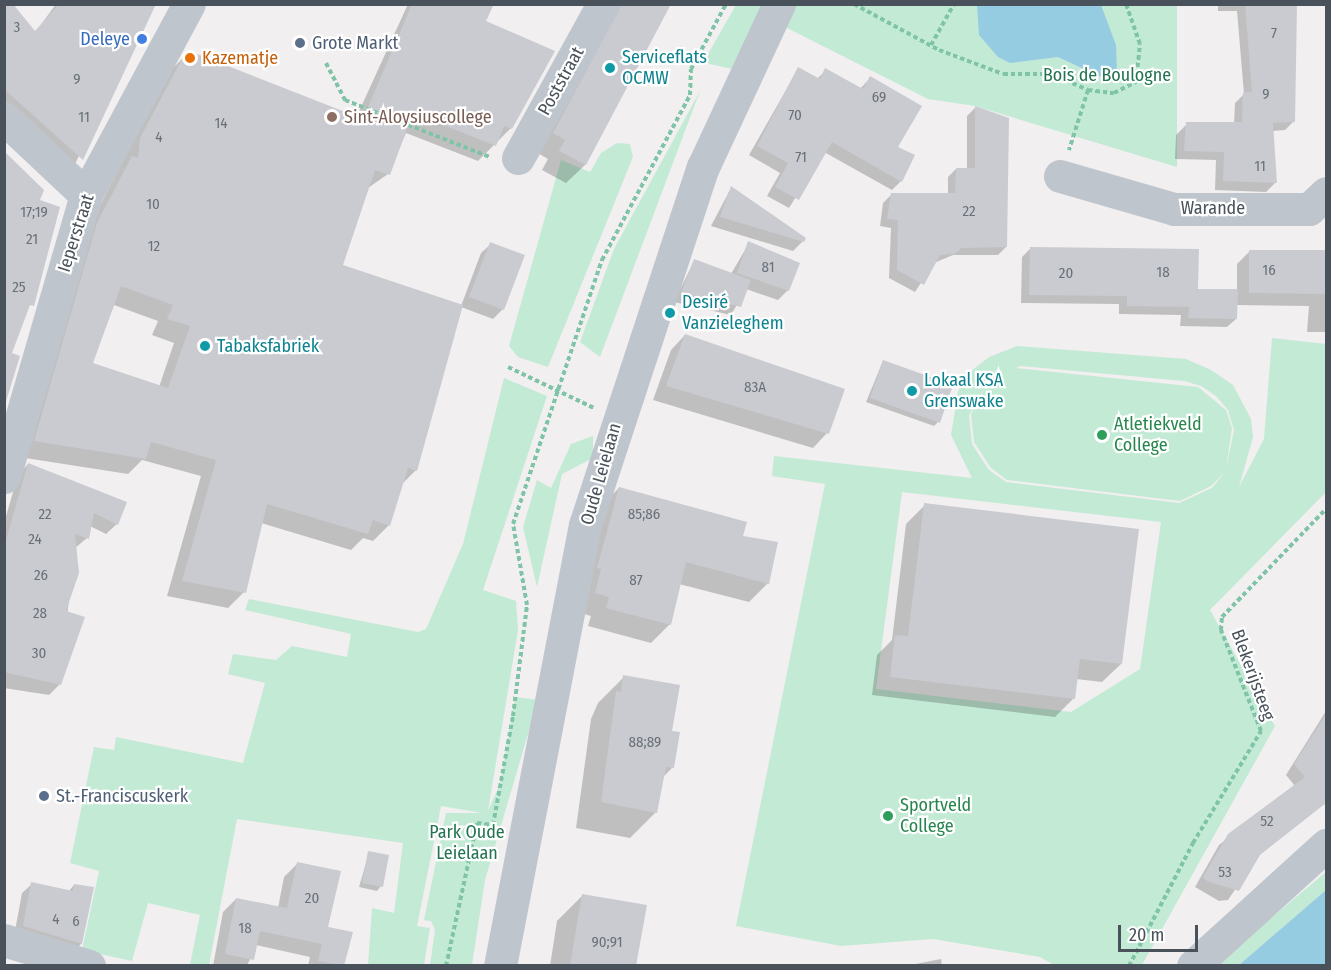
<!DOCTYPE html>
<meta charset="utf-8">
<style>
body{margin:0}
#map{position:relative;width:1331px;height:970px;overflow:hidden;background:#f1efef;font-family:"Fira Sans Condensed",sans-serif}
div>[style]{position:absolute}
.green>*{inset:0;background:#c3ead5}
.water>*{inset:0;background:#95cce2}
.shadow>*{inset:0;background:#0003}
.building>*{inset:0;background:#c9cbd1}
.path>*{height:4px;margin-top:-2px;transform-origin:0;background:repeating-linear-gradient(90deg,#7fc4a7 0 4.5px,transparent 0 7.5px)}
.minor>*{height:33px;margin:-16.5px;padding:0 16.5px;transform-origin:16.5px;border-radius:16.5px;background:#bfc5cc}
.dots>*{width:16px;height:16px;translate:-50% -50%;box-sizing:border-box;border:3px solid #fff;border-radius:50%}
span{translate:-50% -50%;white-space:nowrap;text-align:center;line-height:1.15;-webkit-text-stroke:4.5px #fff;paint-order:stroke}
.number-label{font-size:15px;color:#697078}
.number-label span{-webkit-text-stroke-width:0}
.shop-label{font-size:18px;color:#366cbe}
.right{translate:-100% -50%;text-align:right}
.service-label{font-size:18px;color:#4e5e75}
.left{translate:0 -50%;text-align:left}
.food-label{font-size:18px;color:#c56008}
.culture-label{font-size:18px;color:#0d838f}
.park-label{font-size:18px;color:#227451}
.street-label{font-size:18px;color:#49515a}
.education-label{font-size:18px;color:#785e54}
.leisure-label{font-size:18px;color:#27864d}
.frame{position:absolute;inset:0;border:6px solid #49515a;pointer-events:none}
.scale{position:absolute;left:1118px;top:925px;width:80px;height:27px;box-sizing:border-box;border:3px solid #49515a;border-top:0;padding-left:8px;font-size:18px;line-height:21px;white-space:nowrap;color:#49515a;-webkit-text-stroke:4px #fff;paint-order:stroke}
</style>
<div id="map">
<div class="green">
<div style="clip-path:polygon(794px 4px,1177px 5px,1177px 167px,975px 106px,928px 99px,779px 24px)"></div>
<div style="clip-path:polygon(736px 5px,768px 5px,732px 69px,710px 64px,704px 61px)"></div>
<div style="clip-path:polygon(700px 91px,600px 357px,580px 342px,614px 249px)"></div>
<div style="clip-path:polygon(617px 143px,630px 144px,633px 157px,548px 367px,518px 357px,509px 346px,561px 160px,590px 172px,601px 153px)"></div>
<div style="clip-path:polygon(evenodd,1272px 338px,1326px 344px,1326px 492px,1210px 610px,1275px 726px,1142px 965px,1054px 965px,1040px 957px,933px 939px,841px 946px,736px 926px,825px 484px,772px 476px,774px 456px,972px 478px,951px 435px,958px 392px,966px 375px,989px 357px,1017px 346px,1186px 359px,1211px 370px,1233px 385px,1251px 419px,1253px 437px,1239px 487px,1264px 439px,1272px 338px,1021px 366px,1184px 381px,1201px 386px,1216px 396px,1228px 410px,1234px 430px,1226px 469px,1232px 428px,1226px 410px,1198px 387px,1016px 368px,1021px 366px,1272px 338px,988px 383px,971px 414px,974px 442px,991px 468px,1007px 480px,1180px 501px,1211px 486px,1225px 472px,1212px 488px,1179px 503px,1006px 482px,989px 470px,972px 444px,969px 415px,988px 383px,1272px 338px,902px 492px,1161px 522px,1140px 669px,1071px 712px,876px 689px,902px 492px)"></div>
<div style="clip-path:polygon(504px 378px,547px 396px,483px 590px,516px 601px,518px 630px,488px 811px,500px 784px,515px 697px,538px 700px,485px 880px,472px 965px,430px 965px,435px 930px,431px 921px,424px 920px,446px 813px,482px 813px,441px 806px,417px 926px,430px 928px,424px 965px,368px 965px,372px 908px,394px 913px,403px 843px,237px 819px,209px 965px,190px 965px,200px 915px,148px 903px,132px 961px,82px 950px,99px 871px,70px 863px,94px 747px,114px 750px,116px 737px,243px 763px,265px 683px,228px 674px,233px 654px,276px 660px,292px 646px,347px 657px,351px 634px,245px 610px,249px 599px,418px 632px,426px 629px,463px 544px)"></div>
<div style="clip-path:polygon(593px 436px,593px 458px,562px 474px,537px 587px,523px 527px,537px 480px,551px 488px,571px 444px)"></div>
<div style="clip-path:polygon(1326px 872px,1326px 890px,1239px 965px,1214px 966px)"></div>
</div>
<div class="water">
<div style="clip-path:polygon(977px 5px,1101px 5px,1116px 45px,1117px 73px,1103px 78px,1058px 57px,1010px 63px,998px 57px,979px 35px)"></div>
<div style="clip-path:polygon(1326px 890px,1326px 965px,1239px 965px)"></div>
</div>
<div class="shadow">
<div style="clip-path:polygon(56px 4px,154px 4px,73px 168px,4px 100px,4px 25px,35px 33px)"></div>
<div style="clip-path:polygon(evenodd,408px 4px,492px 4px,484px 22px,511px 128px,478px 161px,406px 133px,388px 174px,368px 188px,341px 266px,461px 306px,481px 253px,491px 244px,503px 309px,493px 319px,461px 307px,416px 470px,402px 484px,389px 525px,373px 541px,363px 538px,351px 550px,261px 523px,244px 592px,228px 608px,167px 596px,201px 476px,142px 460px,128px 474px,19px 457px,82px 241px,168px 73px,185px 56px,356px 118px,408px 4px,114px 305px,158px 321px,152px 335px,174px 343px,159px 387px,91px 364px,114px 305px)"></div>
<div style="clip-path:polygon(609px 4px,670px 4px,585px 165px,566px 183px,542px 170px,548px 159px,536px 152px)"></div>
<div style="clip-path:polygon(1218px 4px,1296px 5px,1294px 121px,1285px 130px,1272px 131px,1275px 183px,1266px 192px,1215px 190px,1216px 160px,1175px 159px,1176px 135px,1185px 126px,1234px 124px,1235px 103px,1244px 94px,1237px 11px,1218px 11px)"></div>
<div style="clip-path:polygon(798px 69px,817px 79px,826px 70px,860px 89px,870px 78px,896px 148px,901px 181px,892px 190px,824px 152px,789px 208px,767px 196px,780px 173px,749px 155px)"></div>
<div style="clip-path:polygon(975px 108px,1006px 247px,998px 255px,953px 255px,934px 263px,915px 292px,889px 278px,891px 228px,880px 226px,883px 203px,891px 195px,948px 195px,948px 177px,956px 169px,967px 169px,967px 116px)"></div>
<div style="clip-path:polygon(731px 188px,803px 241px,793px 251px,711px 226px)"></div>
<div style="clip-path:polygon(749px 243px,788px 290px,778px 300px,746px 289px,731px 315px,674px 302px,694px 261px,731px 274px)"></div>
<div style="clip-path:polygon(1031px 248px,1197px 290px,1237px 290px,1237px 264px,1250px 251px,1326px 252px,1326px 332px,1307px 332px,1309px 306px,1236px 305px,1236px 319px,1227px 327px,1180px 326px,1181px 315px,1119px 314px,1119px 304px,1021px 303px,1022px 257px)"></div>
<div style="clip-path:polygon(685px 335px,827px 433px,813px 448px,653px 400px,671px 350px)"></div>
<div style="clip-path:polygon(883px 361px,938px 422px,934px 426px,866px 402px)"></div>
<div style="clip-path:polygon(28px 464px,117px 524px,106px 534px,90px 526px,87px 538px,75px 548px,59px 685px,49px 695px,4px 688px,4px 523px,18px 475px)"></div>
<div style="clip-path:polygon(619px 488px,741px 537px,768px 583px,749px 602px,679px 584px,670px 624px,651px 643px,588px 626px,591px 616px,577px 612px,600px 507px)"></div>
<div style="clip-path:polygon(925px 505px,1121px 664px,1102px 682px,1076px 679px,1074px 698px,1055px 717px,872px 695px,877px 655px,892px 640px,906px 524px)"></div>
<div style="clip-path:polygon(624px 677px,670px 732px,672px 768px,662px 778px,656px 812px,630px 838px,576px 828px,591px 719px,598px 703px)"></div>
<div style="clip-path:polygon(1326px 711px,1326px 798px,1257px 857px,1228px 900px,1219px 901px,1195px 887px,1219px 845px,1295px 786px,1286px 775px)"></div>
<div style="clip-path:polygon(369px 853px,381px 886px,377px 891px,359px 887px)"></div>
<div style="clip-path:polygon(297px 864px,343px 966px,308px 966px,310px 957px,256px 945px,247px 966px,213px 966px,223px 912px,236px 899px,278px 908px,284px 877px)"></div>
<div style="clip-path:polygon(32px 884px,68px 892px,74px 885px,81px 944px,72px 953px,14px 936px,22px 893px)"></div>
<div style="clip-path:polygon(583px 895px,635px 966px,550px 966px,557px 921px)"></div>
<div style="clip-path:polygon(941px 959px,942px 966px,905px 966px)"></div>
</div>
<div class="building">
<div style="clip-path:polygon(4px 4px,13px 4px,35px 31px,59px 4px,156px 4px,83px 160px,4px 89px)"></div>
<div style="clip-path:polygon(evenodd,412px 4px,494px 4px,486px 21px,555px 51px,512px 129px,504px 126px,496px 146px,421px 116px,419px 122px,411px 118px,390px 175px,375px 170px,343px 265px,463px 305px,417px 471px,408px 468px,390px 526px,373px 520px,368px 534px,267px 504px,246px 593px,182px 581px,216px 460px,151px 442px,146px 459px,34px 441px,97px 223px,132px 156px,138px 158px,140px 138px,184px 55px,192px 52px,363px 119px,412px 4px,121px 286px,173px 305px,167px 319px,190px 326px,168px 388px,93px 363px,121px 286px)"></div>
<div style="clip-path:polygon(622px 4px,671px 4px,586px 165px,559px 151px,565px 140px,553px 133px)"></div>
<div style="clip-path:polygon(1245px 4px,1297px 4px,1295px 122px,1273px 123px,1277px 183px,1223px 181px,1224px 152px,1184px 151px,1186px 122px,1242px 122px,1243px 92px,1252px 92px)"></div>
<div style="clip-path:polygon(798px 67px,820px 79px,825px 68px,863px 89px,870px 76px,922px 106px,898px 147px,915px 155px,902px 182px,832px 142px,799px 200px,775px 187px,788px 163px,757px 146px)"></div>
<div style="clip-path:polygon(975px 106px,1009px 118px,1007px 247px,961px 248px,955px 254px,940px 255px,924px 285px,897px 270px,898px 220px,887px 219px,891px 193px,955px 193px,956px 168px,975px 168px)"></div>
<div style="clip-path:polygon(4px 151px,44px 190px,40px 200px,60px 207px,34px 306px,30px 305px,12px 353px,20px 356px,4px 408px)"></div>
<div style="clip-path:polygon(731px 186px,806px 238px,804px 242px,720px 217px)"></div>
<div style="clip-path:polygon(748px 241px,800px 263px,789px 291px,737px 273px)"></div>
<div style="clip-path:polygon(490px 242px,525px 255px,504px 310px,469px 297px)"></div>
<div style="clip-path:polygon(1030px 247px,1199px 249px,1198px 289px,1238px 289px,1237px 319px,1188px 318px,1189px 307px,1127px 306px,1127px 296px,1029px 295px)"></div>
<div style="clip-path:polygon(1249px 250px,1326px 250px,1326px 294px,1249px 293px)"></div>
<div style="clip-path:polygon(694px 259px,751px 280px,741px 307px,681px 293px)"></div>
<div style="clip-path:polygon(685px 334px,845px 389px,829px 434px,666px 386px)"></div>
<div style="clip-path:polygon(883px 360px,953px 385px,940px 423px,870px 398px)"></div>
<div style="clip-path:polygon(28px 463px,127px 502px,118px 525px,94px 513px,89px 539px,75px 534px,79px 573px,66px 611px,85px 617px,61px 685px,4px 672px,4px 547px)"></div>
<div style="clip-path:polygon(619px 487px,747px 522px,743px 536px,778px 542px,769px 584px,686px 562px,671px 625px,606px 608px,609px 597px,595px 593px,601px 569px,597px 568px)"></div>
<div style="clip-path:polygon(924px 503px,1139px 529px,1122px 664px,1080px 659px,1075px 699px,890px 677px,895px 635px,908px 636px)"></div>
<div style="clip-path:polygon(623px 675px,680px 685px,672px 731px,680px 732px,674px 768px,666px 767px,657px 813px,601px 802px,616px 691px,621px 692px)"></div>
<div style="clip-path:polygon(1326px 714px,1326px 803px,1260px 855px,1239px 891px,1207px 881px,1203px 877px,1228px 834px,1305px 777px,1294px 764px)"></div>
<div style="clip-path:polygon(368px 851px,389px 855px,383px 887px,362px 883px)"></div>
<div style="clip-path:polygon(297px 862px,341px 871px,328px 927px,353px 932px,344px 966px,318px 961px,322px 944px,260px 931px,254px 960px,225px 954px,236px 898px,287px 908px)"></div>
<div style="clip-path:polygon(31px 882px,73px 891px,74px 884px,94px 887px,82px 944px,23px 926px)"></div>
<div style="clip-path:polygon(582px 894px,647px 905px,636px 966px,570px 966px)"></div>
</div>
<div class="path">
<div style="left:854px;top:4px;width:97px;rotate:28.4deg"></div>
<div style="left:939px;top:50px;width:68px;rotate:20.6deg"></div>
<div style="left:1003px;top:74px;width:49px"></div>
<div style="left:1052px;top:74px;width:39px;rotate:24deg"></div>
<div style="left:1088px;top:90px;width:63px;rotate:107.6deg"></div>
<div style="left:931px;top:45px;width:47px;rotate:-60.7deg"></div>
<div style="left:326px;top:63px;width:42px;rotate:62.8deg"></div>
<div style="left:345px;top:100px;width:156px;rotate:21.5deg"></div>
<div style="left:1088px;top:90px;width:26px;rotate:7deg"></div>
<div style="left:1114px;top:93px;width:25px;rotate:-27deg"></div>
<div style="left:1136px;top:82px;width:38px;rotate:-84deg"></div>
<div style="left:1140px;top:44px;width:42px;rotate:-109.3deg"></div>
<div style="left:508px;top:367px;width:95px;rotate:25.5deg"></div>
<div style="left:446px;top:966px;width:146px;rotate:-77.8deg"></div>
<div style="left:477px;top:823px;width:16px;rotate:7deg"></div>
<div style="left:493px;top:825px;width:111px;rotate:-79.6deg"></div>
<div style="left:513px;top:716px;width:112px;rotate:-82.8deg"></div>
<div style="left:527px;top:605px;width:82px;rotate:-99.8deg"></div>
<div style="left:513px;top:524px;width:279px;rotate:-71.4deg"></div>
<div style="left:602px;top:260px;width:187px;rotate:-61.9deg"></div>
<div style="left:690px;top:95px;width:26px;rotate:-88deg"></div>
<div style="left:691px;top:69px;width:74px;rotate:-61.7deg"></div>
<div style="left:1129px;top:966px;width:139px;rotate:-62.5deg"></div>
<div style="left:1193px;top:843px;width:131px;rotate:-58.7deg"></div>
<div style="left:1261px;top:731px;width:109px;rotate:-111.6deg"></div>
<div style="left:1221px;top:630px;width:13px;rotate:-86deg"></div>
<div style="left:1222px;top:617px;width:150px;rotate:-46.1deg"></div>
</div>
<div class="minor">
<div style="left:4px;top:118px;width:112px;rotate:43.2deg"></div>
<div style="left:518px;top:158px;width:176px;rotate:-61.1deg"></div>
<div style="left:1060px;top:176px;width:119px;rotate:16.1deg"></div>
<div style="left:1174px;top:209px;width:135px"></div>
<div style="left:1309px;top:209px;width:23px;rotate:-43deg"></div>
<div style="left:4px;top:477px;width:294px;rotate:-73.8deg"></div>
<div style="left:86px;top:195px;width:217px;rotate:-61.7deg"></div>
<div style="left:4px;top:940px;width:89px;rotate:17deg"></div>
<div style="left:500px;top:966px;width:449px;rotate:-79.1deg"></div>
<div style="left:585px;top:525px;width:377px;rotate:-71.8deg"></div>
<div style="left:703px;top:167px;width:180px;rotate:-65deg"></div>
<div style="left:1193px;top:966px;width:180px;rotate:-42.3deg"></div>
</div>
<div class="dots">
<div style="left:142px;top:39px;background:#3f7fe0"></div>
<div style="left:300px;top:43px;background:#5c6f8a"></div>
<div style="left:190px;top:58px;background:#e8710a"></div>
<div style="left:610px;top:68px;background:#0f9aa8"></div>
<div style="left:332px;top:117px;background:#8d6e63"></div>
<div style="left:670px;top:313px;background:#0f9aa8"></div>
<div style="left:205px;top:346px;background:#0f9aa8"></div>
<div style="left:912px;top:391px;background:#0f9aa8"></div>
<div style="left:1102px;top:435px;background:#2e9e5b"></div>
<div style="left:44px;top:796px;background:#5c6f8a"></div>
<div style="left:888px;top:816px;background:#2e9e5b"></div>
</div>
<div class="number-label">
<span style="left:17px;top:28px">3</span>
<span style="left:1274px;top:34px">7</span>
<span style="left:77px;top:80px">9</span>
<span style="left:1266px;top:95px">9</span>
<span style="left:879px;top:98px">69</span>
<span style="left:795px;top:116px">70</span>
<span style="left:84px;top:118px">11</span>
<span style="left:221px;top:124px">14</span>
<span style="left:159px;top:138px">4</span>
<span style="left:801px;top:158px">71</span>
<span style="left:1260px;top:167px">11</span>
<span style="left:153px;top:205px">10</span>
<span style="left:969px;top:212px">22</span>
<span style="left:34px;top:213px">17;19</span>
<span style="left:32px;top:240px">21</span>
<span style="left:154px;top:247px">12</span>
<span style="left:768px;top:268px">81</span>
<span style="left:1269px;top:271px">16</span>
<span style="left:1163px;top:273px">18</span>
<span style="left:1066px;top:274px">20</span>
<span style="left:19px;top:288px">25</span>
<span style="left:755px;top:388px">83A</span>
<span style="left:45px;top:515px">22</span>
<span style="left:644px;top:515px">85;86</span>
<span style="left:35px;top:540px">24</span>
<span style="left:41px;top:576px">26</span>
<span style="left:636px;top:581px">87</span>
<span style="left:40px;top:614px">28</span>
<span style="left:39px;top:654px">30</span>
<span style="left:645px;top:743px">88;89</span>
<span style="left:1267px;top:822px">52</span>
<span style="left:1225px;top:873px">53</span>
<span style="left:312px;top:899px">20</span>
<span style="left:56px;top:920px">4</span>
<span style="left:76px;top:922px">6</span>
<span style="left:245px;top:929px">18</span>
<span style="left:607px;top:943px">90;91</span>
</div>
<div class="shop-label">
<span class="right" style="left:130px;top:39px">Deleye</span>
</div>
<div class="service-label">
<span class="left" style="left:312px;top:43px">Grote Markt</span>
<span class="left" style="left:56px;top:796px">St.-Franciscuskerk</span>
</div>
<div class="food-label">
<span class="left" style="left:202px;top:58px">Kazematje</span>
</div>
<div class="culture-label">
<span class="left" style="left:622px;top:68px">Serviceflats<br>OCMW</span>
<span class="left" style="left:682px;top:313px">Desiré<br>Vanzieleghem</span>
<span class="left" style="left:217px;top:346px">Tabaksfabriek</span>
<span class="left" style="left:924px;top:391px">Lokaal KSA<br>Grenswake</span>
</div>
<div class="park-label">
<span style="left:1107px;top:75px">Bois de Boulogne</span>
<span style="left:467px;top:843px">Park Oude<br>Leielaan</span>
</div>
<div class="street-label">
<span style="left:561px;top:81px;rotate:-61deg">Poststraat</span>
<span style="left:1213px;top:208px">Warande</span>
<span style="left:76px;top:233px;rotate:-72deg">Ieperstraat</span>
<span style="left:601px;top:474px;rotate:-74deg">Oude Leielaan</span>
<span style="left:1253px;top:675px;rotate:70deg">Blekerijsteeg</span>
</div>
<div class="education-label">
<span class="left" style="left:344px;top:117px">Sint-Aloysiuscollege</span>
</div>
<div class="leisure-label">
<span class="left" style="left:1114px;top:435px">Atletiekveld<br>College</span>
<span class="left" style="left:900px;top:816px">Sportveld<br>College</span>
</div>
<div class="frame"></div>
<div class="scale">20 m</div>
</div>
